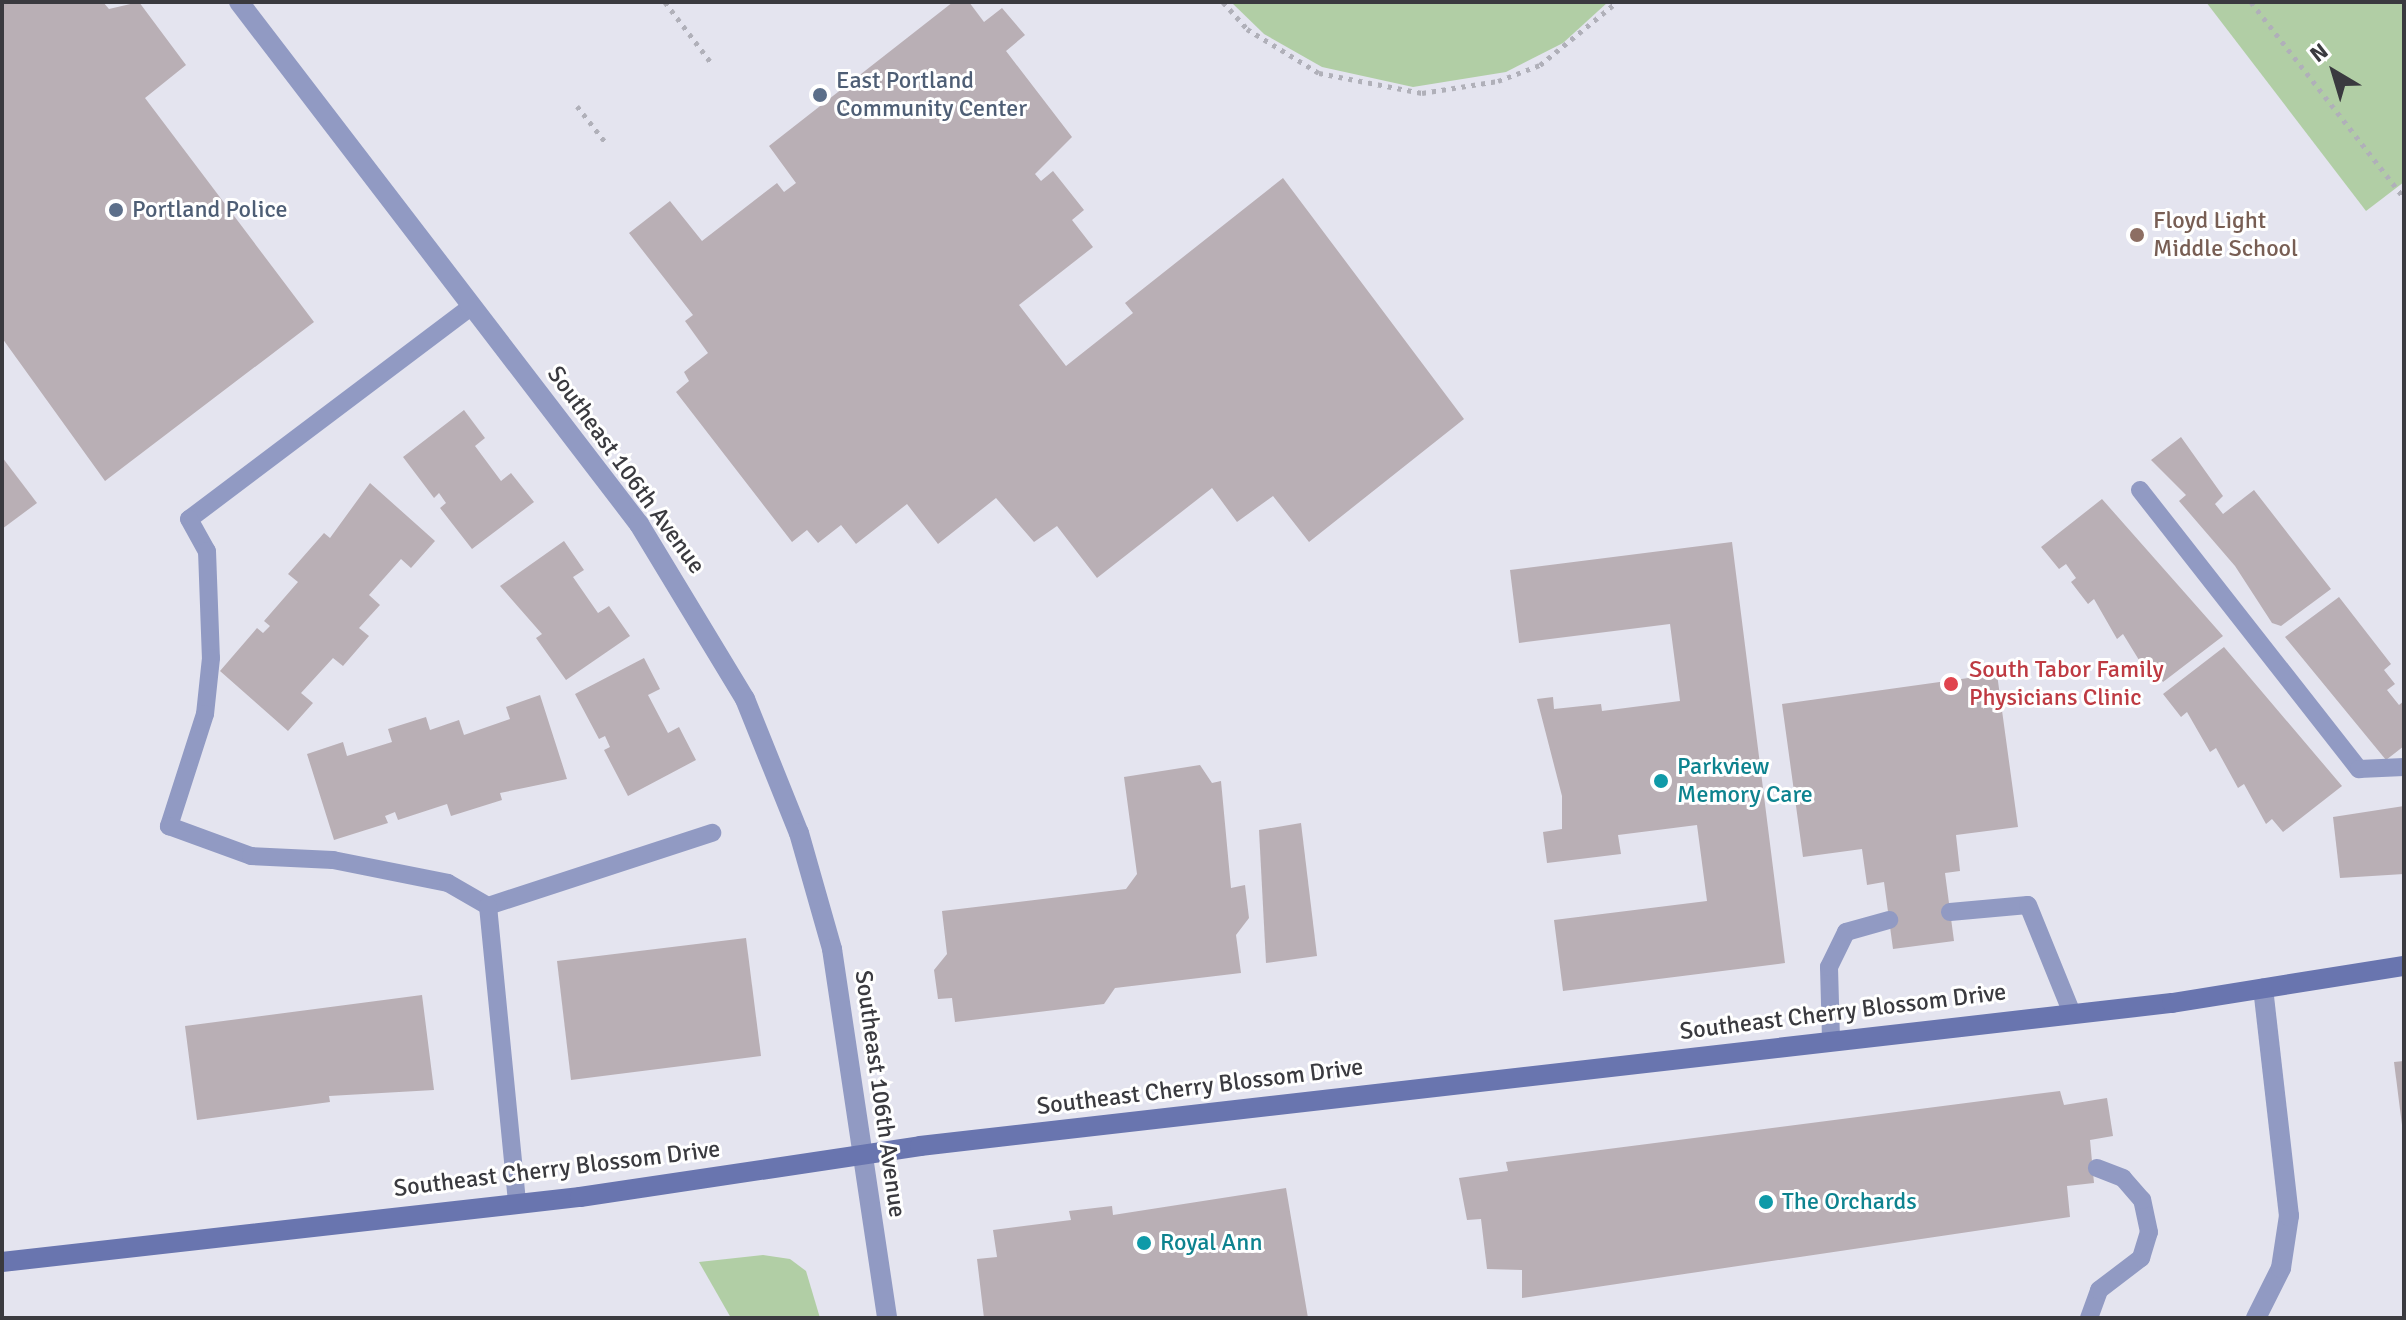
<!DOCTYPE html>
<style>
body{margin:0}
#map{position:relative;width:2406px;height:1320px;overflow:hidden;background:#e4e4ef;font-family:Signika,sans-serif}
div>[style]{position:absolute}
.green>*{inset:0;background:#b1cea5}
.building>*{inset:0;background:#b9afb5}
.path>*{height:5px;margin-top:-2.5px;transform-origin:0;background:repeating-linear-gradient(90deg,#b0b0b9 0 4px,transparent 0 10px)}
.service>*{height:18px;margin:-9px;padding:0 9px;transform-origin:9px;border-radius:9px;background:#919ac3}
.minor>*{height:20px;margin:-10px;padding:0 10px;transform-origin:10px;border-radius:10px;background:#919ac3}
.tertiary>*{height:20px;margin:-10px;padding:0 10px;transform-origin:10px;border-radius:10px;background:#919ac3}
.secondary>*{height:20px;margin:-10px;padding:0 10px;transform-origin:10px;border-radius:10px;background:#6975af}
.dots>*{width:22px;height:22px;translate:-50% -50%;box-sizing:border-box;border:4px solid #fff;border-radius:50%}
span{translate:-50% -50%;white-space:nowrap;text-align:center;line-height:1.15;-webkit-text-stroke:6px #fff;paint-order:stroke}
.service-label{font-size:24px;color:#4e5e75}
.left{translate:0 -50%;text-align:left}
.education-label{font-size:24px;color:#785e54}
.street-label{font-size:24px;color:#3a3a3f}
.health-label{font-size:24px;color:#be3a42}
.culture-label{font-size:24px;color:#0d838f}
.frame{position:absolute;inset:0;border:4px solid #3a3a3f;pointer-events:none}
.north{position:absolute;left:2294px;top:32px;width:80px;height:80px;-webkit-text-stroke:6px #fff;paint-order:stroke;rotate:322deg;font-size:22px;font-weight:700;line-height:32px;text-align:center;color:#3a3a3f}
.north::after{content:'';display:block;margin:auto;width:28px;height:36px;background:#3a3a3f;clip-path:polygon(50% 0,100% 100%,50% 72%,0 100%)}
</style>
<div id="map">
<div class="green">
<div style="clip-path:polygon(1231px 2px,1608px 2px,1563px 43px,1506px 72px,1413px 87px,1322px 67px,1264px 34px)"></div>
<div style="clip-path:polygon(2206px 2px,2404px 2px,2404px 182px,2366px 211px)"></div>
<div style="clip-path:polygon(763px 1255px,790px 1259px,806px 1271px,820px 1318px,731px 1318px,699px 1262px)"></div>
</div>
<div class="building">
<div style="clip-path:polygon(2px 2px,103px 2px,109px 9px,139px 2px,186px 65px,145px 98px,314px 322px,105px 481px,2px 338px)"></div>
<div style="clip-path:polygon(953px 2px,969px 2px,984px 22px,1002px 8px,1025px 35px,1006px 51px,1072px 137px,1035px 174px,1041px 181px,1053px 171px,1084px 210px,1072px 220px,1093px 247px,1019px 305px,1066px 366px,1133px 313px,1125px 303px,1283px 178px,1464px 419px,1309px 542px,1273px 496px,1237px 522px,1212px 488px,1097px 578px,1057px 526px,1034px 542px,996px 498px,938px 544px,907px 504px,856px 544px,841px 525px,818px 543px,807px 530px,792px 542px,676px 392px,689px 381px,684px 372px,708px 353px,685px 321px,693px 315px,629px 233px,670px 201px,702px 241px,777px 183px,784px 192px,796px 183px,769px 146px)"></div>
<div style="clip-path:polygon(464px 410px,485px 438px,475px 446px,501px 481px,511px 473px,534px 502px,472px 549px,440px 508px,446px 503px,439px 493px,434px 498px,403px 457px)"></div>
<div style="clip-path:polygon(2181px 437px,2223px 496px,2215px 504px,2223px 514px,2254px 490px,2331px 589px,2281px 626px,2272px 623px,2235px 566px,2179px 501px,2186px 495px,2151px 460px)"></div>
<div style="clip-path:polygon(2px 457px,37px 503px,2px 529px)"></div>
<div style="clip-path:polygon(370px 483px,435px 541px,411px 568px,401px 559px,369px 595px,380px 605px,359px 628px,369px 636px,343px 666px,333px 658px,301px 693px,313px 703px,288px 731px,220px 671px,257px 628px,263px 633px,270px 626px,264px 621px,298px 582px,288px 574px,324px 533px,330px 538px)"></div>
<div style="clip-path:polygon(2102px 499px,2223px 636px,2163px 682px,2153px 669px,2147px 673px,2123px 634px,2117px 639px,2094px 599px,2088px 604px,2071px 582px,2076px 578px,2066px 564px,2059px 569px,2041px 547px)"></div>
<div style="clip-path:polygon(564px 541px,584px 570px,573px 577px,598px 613px,609px 606px,630px 636px,566px 680px,536px 638px,542px 634px,500px 586px)"></div>
<div style="clip-path:polygon(1732px 542px,1785px 963px,1563px 991px,1554px 920px,1707px 901px,1697px 825px,1618px 835px,1621px 854px,1547px 863px,1543px 832px,1562px 829px,1562px 796px,1537px 699px,1553px 697px,1554px 709px,1601px 704px,1602px 711px,1680px 701px,1670px 624px,1519px 643px,1510px 570px)"></div>
<div style="clip-path:polygon(2339px 597px,2391px 664px,2384px 670px,2395px 684px,2387px 690px,2399px 705px,2404px 701px,2404px 746px,2386px 760px,2285px 637px)"></div>
<div style="clip-path:polygon(2224px 647px,2342px 786px,2283px 832px,2272px 819px,2266px 824px,2244px 784px,2238px 788px,2216px 748px,2210px 752px,2187px 712px,2181px 717px,2163px 694px)"></div>
<div style="clip-path:polygon(644px 658px,660px 689px,648px 695px,668px 733px,679px 727px,696px 760px,628px 796px,604px 750px,610px 747px,605px 736px,599px 739px,575px 694px)"></div>
<div style="clip-path:polygon(1997px 674px,2018px 827px,1956px 835px,1960px 871px,1945px 873px,1954px 941px,1893px 949px,1884px 882px,1867px 885px,1862px 849px,1803px 857px,1782px 704px)"></div>
<div style="clip-path:polygon(540px 695px,567px 779px,500px 793px,502px 800px,451px 816px,447px 804px,398px 820px,395px 812px,385px 816px,388px 823px,334px 840px,307px 754px,343px 742px,347px 756px,392px 742px,388px 729px,426px 717px,430px 730px,459px 720px,464px 735px,510px 719px,506px 707px)"></div>
<div style="clip-path:polygon(1200px 765px,1212px 783px,1221px 781px,1231px 888px,1245px 885px,1249px 918px,1236px 935px,1241px 973px,1115px 988px,1104px 1004px,955px 1022px,952px 998px,938px 999px,934px 970px,947px 954px,942px 911px,1126px 889px,1137px 874px,1124px 777px)"></div>
<div style="clip-path:polygon(2404px 806px,2404px 874px,2340px 878px,2333px 817px)"></div>
<div style="clip-path:polygon(1301px 823px,1317px 956px,1266px 963px,1259px 830px)"></div>
<div style="clip-path:polygon(746px 938px,761px 1056px,571px 1080px,557px 961px)"></div>
<div style="clip-path:polygon(422px 995px,434px 1090px,329px 1096px,330px 1102px,197px 1120px,185px 1026px)"></div>
<div style="clip-path:polygon(2404px 1061px,2404px 1125px,2402px 1125px,2394px 1062px)"></div>
<div style="clip-path:polygon(2060px 1091px,2064px 1105px,2107px 1098px,2113px 1136px,2090px 1140px,2094px 1183px,2067px 1186px,2070px 1217px,1522px 1298px,1522px 1270px,1487px 1269px,1481px 1219px,1467px 1220px,1459px 1178px,1508px 1171px,1506px 1162px)"></div>
<div style="clip-path:polygon(1286px 1188px,1308px 1318px,984px 1318px,977px 1259px,997px 1257px,993px 1230px,1071px 1220px,1069px 1211px,1112px 1206px,1113px 1215px)"></div>
</div>
<div class="path">
<div style="left:665px;top:2px;width:78px;rotate:52.8deg"></div>
<div style="left:1223px;top:2px;width:36px;rotate:48deg"></div>
<div style="left:1247px;top:29px;width:84px;rotate:31.4deg"></div>
<div style="left:1319px;top:73px;width:105px;rotate:11deg"></div>
<div style="left:1422px;top:93px;width:77px;rotate:-9deg"></div>
<div style="left:1498px;top:81px;width:45px;rotate:-20.9deg"></div>
<div style="left:1540px;top:65px;width:99px;rotate:-39.3deg"></div>
<div style="left:2251px;top:2px;width:249px;rotate:52deg"></div>
<div style="left:577px;top:106px;width:47px;rotate:51.9deg"></div>
</div>
<div class="service">
<div style="left:472px;top:306px;width:354px;rotate:143deg"></div>
<div style="left:189px;top:519px;width:37px;rotate:61deg"></div>
<div style="left:207px;top:551px;width:107px;rotate:87.9deg"></div>
<div style="left:211px;top:658px;width:56px;rotate:96.1deg"></div>
<div style="left:205px;top:714px;width:118px;rotate:107.8deg"></div>
<div style="left:169px;top:826px;width:87px;rotate:20.1deg"></div>
<div style="left:251px;top:856px;width:82px;rotate:2.8deg"></div>
<div style="left:333px;top:860px;width:117px;rotate:11.3deg"></div>
<div style="left:448px;top:883px;width:46px;rotate:29.9deg"></div>
<div style="left:488px;top:906px;width:236px;rotate:-18.1deg"></div>
<div style="left:2140px;top:490px;width:355px;rotate:51.9deg"></div>
<div style="left:2359px;top:769px;width:45px;rotate:-2.5deg"></div>
<div style="left:488px;top:906px;width:298px;rotate:84.4deg"></div>
<div style="left:1950px;top:912px;width:78px;rotate:-5.1deg"></div>
<div style="left:2028px;top:905px;width:114px;rotate:67.9deg"></div>
<div style="left:1831px;top:1039px;width:72px;rotate:-91.6deg"></div>
<div style="left:1829px;top:967px;width:39px;rotate:-64deg"></div>
<div style="left:1846px;top:932px;width:45px;rotate:-15.6deg"></div>
<div style="left:2089px;top:1318px;width:30px;rotate:-70deg"></div>
<div style="left:2099px;top:1290px;width:53px;rotate:-37.3deg"></div>
<div style="left:2141px;top:1258px;width:27px;rotate:-73deg"></div>
<div style="left:2149px;top:1232px;width:33px;rotate:-102deg"></div>
<div style="left:2142px;top:1200px;width:29px;rotate:-131deg"></div>
<div style="left:2123px;top:1178px;width:28px;rotate:-159deg"></div>
</div>
<div class="minor">
<div style="left:2256px;top:1318px;width:56px;rotate:-63.4deg"></div>
<div style="left:2281px;top:1268px;width:53px;rotate:-81.3deg"></div>
<div style="left:2289px;top:1216px;width:229px;rotate:-96.5deg"></div>
</div>
<div class="tertiary">
<div style="left:239px;top:2px;width:658px;rotate:52.54deg"></div>
<div style="left:639px;top:524px;width:205px;rotate:58.8deg"></div>
<div style="left:745px;top:699px;width:144px;rotate:68.1deg"></div>
<div style="left:799px;top:833px;width:121px;rotate:74.1deg"></div>
<div style="left:832px;top:949px;width:373px;rotate:81.5deg"></div>
</div>
<div class="secondary">
<div style="left:2px;top:1262px;width:582px;rotate:-6.42deg"></div>
<div style="left:580px;top:1197px;width:344px;rotate:-8.5deg"></div>
<div style="left:920px;top:1146px;width:1260px;rotate:-6.52deg"></div>
<div style="left:2172px;top:1003px;width:235px;rotate:-9.1deg"></div>
</div>
<div class="dots">
<div style="left:820px;top:95px;background:#5c6f8a"></div>
<div style="left:116px;top:210px;background:#5c6f8a"></div>
<div style="left:2137px;top:235px;background:#8d6e63"></div>
<div style="left:1951px;top:684px;background:#e0444e"></div>
<div style="left:1661px;top:781px;background:#0f9aa8"></div>
<div style="left:1766px;top:1202px;background:#0f9aa8"></div>
<div style="left:1144px;top:1243px;background:#0f9aa8"></div>
</div>
<div class="service-label">
<span class="left" style="left:836px;top:95px">East Portland<br>Community Center</span>
<span class="left" style="left:132px;top:210px">Portland Police</span>
</div>
<div class="education-label">
<span class="left" style="left:2153px;top:235px">Floyd Light<br>Middle School</span>
</div>
<div class="street-label">
<span style="left:626px;top:470px;rotate:54deg">Southeast 106th Avenue</span>
<span style="left:1843px;top:1012px;rotate:-7deg">Southeast Cherry Blossom Drive</span>
<span style="left:1200px;top:1087px;rotate:-7deg">Southeast Cherry Blossom Drive</span>
<span style="left:880px;top:1094px;rotate:82deg">Southeast 106th Avenue</span>
<span style="left:557px;top:1169px;rotate:-7deg">Southeast Cherry Blossom Drive</span>
</div>
<div class="health-label">
<span class="left" style="left:1969px;top:684px">South Tabor Family<br>Physicians Clinic</span>
</div>
<div class="culture-label">
<span class="left" style="left:1677px;top:781px">Parkview<br>Memory Care</span>
<span class="left" style="left:1782px;top:1202px">The Orchards</span>
<span class="left" style="left:1160px;top:1243px">Royal Ann</span>
</div>
<div class="frame"></div>
<div class="north">N</div>
</div>
